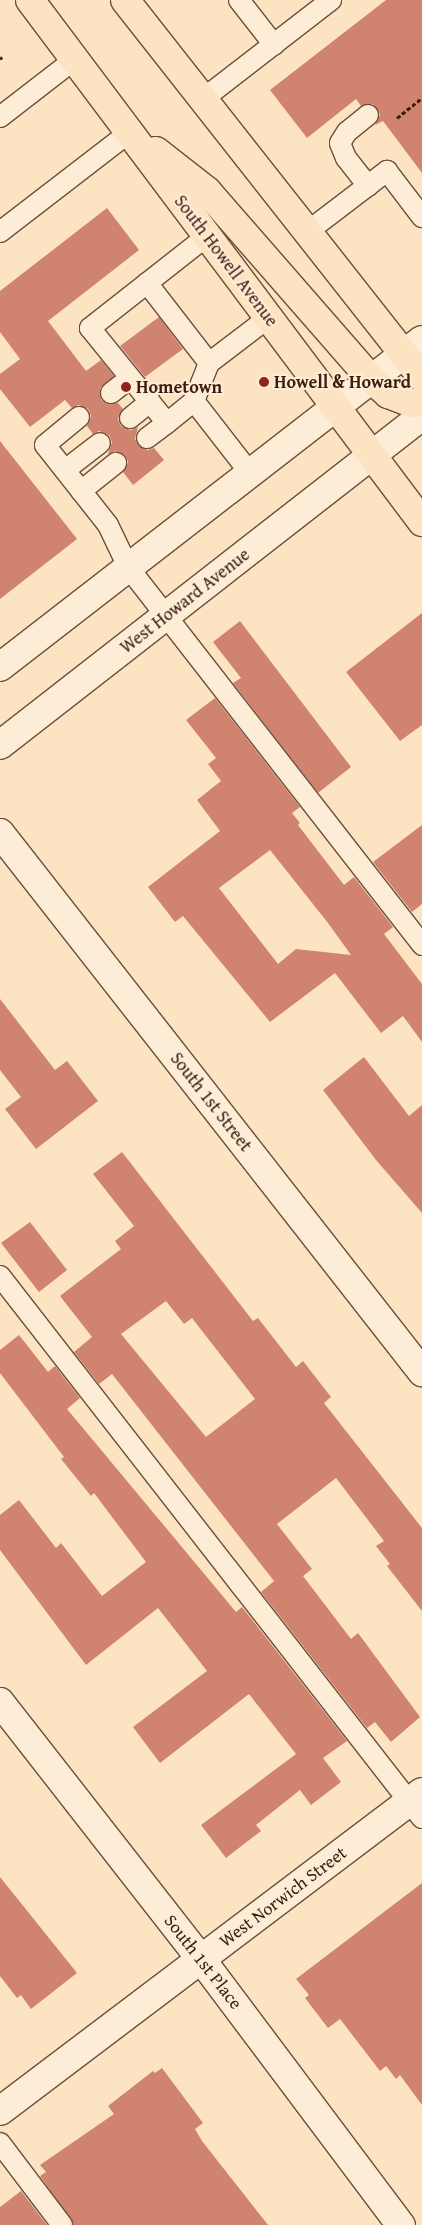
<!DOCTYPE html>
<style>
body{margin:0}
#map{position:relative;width:422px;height:2225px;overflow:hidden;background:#fce3c1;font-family:"Gentium Book Plus",serif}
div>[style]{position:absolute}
.building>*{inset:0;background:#d08470}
.path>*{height:3px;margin-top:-1.5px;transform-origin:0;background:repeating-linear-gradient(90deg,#3d1d0e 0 4px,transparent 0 6.5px)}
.roads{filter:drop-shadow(1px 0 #6d4e3b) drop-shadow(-1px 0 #6d4e3b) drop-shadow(0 1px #6d4e3b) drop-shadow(0 -1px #6d4e3b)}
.service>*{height:20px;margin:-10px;padding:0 10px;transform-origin:10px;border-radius:10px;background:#fdedd7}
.minor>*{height:28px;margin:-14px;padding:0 14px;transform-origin:14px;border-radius:14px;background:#fdedd7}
.secondary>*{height:28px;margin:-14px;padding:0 14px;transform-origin:14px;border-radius:14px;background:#fdedd7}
.primary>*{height:28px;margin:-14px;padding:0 14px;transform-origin:14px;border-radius:14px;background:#fce3c1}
.dots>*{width:14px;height:14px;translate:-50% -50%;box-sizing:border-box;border:2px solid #fdedd7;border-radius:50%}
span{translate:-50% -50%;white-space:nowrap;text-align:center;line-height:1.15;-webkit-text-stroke:4px #fdedd7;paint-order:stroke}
.street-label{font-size:18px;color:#3d1d0e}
.poi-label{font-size:18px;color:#3d1d0e;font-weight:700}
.left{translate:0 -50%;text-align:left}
</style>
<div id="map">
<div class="building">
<div style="clip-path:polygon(386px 0,422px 0,422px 173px,383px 121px,375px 125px,380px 114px,373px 104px,361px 106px,356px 99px,307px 138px,270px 90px)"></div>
<div style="clip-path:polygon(107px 208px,139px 250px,48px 321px,86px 371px,101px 360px,114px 376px,100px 388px,101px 400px,107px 404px,118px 403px,123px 409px,118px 419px,121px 426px,131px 430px,138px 427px,135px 439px,138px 445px,148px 450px,154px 448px,164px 460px,133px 485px,123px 472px,128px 462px,125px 455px,115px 451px,108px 454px,112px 442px,109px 435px,99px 431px,93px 434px,87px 426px,91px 416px,88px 409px,78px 405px,72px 408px,65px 400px,30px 427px,0 389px,0 374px,20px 359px,0 332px,0 291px)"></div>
<div style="clip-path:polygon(159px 317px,183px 349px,145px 377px,120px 346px)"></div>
<div style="clip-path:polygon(0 441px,77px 539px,0 599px)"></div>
<div style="clip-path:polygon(422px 613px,422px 725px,400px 741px,346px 672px)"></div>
<div style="clip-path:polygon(240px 621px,351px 767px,318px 793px,233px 683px,241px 678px,213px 642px)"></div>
<div style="clip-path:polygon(evenodd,215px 698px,300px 807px,292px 813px,300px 823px,298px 825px,344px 885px,354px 877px,393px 927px,384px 934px,422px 984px,422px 1042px,403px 1016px,381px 1033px,335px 973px,270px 1022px,183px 916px,175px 922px,148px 887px,220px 831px,197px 800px,221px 781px,208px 764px,216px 758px,186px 720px,215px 698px,270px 850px,328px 923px,351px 955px,296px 949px,278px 964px,219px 888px,270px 850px)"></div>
<div style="clip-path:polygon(422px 825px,422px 904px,412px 912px,373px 862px)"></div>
<div style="clip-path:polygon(0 999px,55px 1070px,67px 1061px,98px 1101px,36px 1149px,5px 1109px,21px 1097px,0 1070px)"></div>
<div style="clip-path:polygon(364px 1057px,409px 1116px,422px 1105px,422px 1213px,376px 1160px,323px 1090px)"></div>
<div style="clip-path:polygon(evenodd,122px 1152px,253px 1321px,258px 1318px,296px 1367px,303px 1361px,331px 1397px,324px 1403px,422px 1528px,422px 1611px,387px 1566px,390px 1564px,376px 1546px,384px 1541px,336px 1478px,277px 1524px,312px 1569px,303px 1576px,351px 1639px,358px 1633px,420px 1717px,391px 1742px,375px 1722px,367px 1728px,261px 1592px,274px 1581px,112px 1374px,99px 1384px,74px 1352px,92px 1337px,60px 1296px,121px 1249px,115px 1241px,134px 1226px,93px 1174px,122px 1152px,166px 1301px,184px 1324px,192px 1318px,255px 1399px,206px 1437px,121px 1334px,166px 1301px)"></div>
<div style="clip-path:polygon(30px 1222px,67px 1270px,39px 1292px,1px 1243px)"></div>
<div style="clip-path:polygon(19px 1335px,48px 1372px,55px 1366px,80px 1398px,67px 1409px,236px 1612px,242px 1607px,347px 1741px,323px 1758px,341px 1782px,311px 1805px,300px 1790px,256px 1825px,261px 1831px,226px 1858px,201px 1825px,296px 1754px,249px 1694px,160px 1763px,133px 1727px,207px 1671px,158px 1608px,86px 1665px,0 1550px,0 1515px,19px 1500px,56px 1548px,61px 1543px,102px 1596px,146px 1562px,94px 1493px,91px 1496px,61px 1459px,64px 1457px,0 1373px,0 1350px)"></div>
<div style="clip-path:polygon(0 1877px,77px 1973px,31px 2009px,21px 1995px,17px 1998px,0 1976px)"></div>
<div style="clip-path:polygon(422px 1883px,422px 2105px,400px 2075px,396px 2079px,386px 2066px,380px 2071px,340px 2019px,328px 2028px,305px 1998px,309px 1995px,296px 1979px)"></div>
<div style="clip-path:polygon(162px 2068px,203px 2123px,195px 2129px,202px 2141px,268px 2225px,74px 2225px,40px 2176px,46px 2172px,40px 2165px,114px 2114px,108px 2106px,153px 2071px,155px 2073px)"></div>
<div style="clip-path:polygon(21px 2191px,47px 2225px,0 2225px,0 2207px)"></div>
</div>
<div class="path">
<div style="left:0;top:59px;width:3px;rotate:-45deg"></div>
<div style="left:397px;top:118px;width:32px;rotate:-39deg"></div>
</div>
<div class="roads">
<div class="service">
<div style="left:239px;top:0;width:57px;rotate:52.1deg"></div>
<div style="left:203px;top:99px;width:162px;rotate:-37.7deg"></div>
<div style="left:0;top:117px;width:95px;rotate:-37.7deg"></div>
<div style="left:368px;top:186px;width:36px;rotate:-128deg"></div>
<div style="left:346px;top:158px;width:16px;rotate:-112deg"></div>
<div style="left:340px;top:143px;width:13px;rotate:-58deg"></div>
<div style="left:347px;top:132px;width:27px;rotate:-39deg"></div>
<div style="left:0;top:232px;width:164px;rotate:-37.6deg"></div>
<div style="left:307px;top:232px;width:101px;rotate:-37.3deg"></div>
<div style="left:387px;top:171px;width:58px;rotate:52.7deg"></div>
<div style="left:207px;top:236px;width:149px;rotate:141.8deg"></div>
<div style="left:90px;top:328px;width:122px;rotate:51deg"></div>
<div style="left:167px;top:423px;width:35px;rotate:-39deg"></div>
<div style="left:194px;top:401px;width:41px;rotate:-68.5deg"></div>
<div style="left:209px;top:363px;width:74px;rotate:-37.3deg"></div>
<div style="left:147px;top:283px;width:101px;rotate:52.2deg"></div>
<div style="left:111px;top:393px;width:24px;rotate:-38deg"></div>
<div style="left:194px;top:401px;width:91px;rotate:52.1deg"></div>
<div style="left:79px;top:417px;width:44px;rotate:140.5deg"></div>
<div style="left:45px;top:445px;width:102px;rotate:51.8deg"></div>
<div style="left:108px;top:525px;width:47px;rotate:64.5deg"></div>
<div style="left:128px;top:567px;width:479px;rotate:52.1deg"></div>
<div style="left:130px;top:418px;width:26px;rotate:-39deg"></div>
<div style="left:147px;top:438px;width:25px;rotate:-37deg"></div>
<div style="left:65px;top:470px;width:44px;rotate:-37.6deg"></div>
<div style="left:81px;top:491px;width:45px;rotate:-38.7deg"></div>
<div style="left:0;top:1276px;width:687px;rotate:52.1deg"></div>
<div style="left:0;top:2143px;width:103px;rotate:52.9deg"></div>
</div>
<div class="minor">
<div style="left:0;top:833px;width:685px;rotate:51.94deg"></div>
<div style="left:0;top:1702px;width:326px;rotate:52deg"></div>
<div style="left:201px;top:1959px;width:333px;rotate:53.1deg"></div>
<div style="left:0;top:2111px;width:529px;rotate:-37.09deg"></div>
</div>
<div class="secondary">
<div style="left:0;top:667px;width:534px;rotate:-37.77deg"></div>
<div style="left:0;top:745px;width:535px;rotate:-37.94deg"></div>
</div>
<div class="primary">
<div style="left:30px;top:0;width:653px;rotate:53.09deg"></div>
<div style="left:125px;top:0;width:480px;rotate:51.8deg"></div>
<div style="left:156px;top:151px;width:65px;rotate:38.1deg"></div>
<div style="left:207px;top:191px;width:249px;rotate:48.9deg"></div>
<div style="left:371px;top:379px;width:23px;rotate:41deg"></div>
<div style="left:388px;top:394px;width:25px;rotate:21deg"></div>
<div style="left:411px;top:403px;width:11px;rotate:-5deg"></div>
</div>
</div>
<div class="dots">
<div style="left:264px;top:382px;background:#8f2418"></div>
<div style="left:126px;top:387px;background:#8f2418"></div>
</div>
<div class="street-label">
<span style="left:226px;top:261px;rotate:53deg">South Howell Avenue</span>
<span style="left:185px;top:601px;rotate:-38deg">West Howard Avenue</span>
<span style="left:211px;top:1102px;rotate:52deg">South 1st Street</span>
<span style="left:283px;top:1897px;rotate:-37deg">West Norwich Street</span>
<span style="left:203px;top:1962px;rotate:52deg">South 1st Place</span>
</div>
<div class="poi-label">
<span class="left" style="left:274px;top:382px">Howell &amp; Howard</span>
<span class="left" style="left:136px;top:387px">Hometown</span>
</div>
</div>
